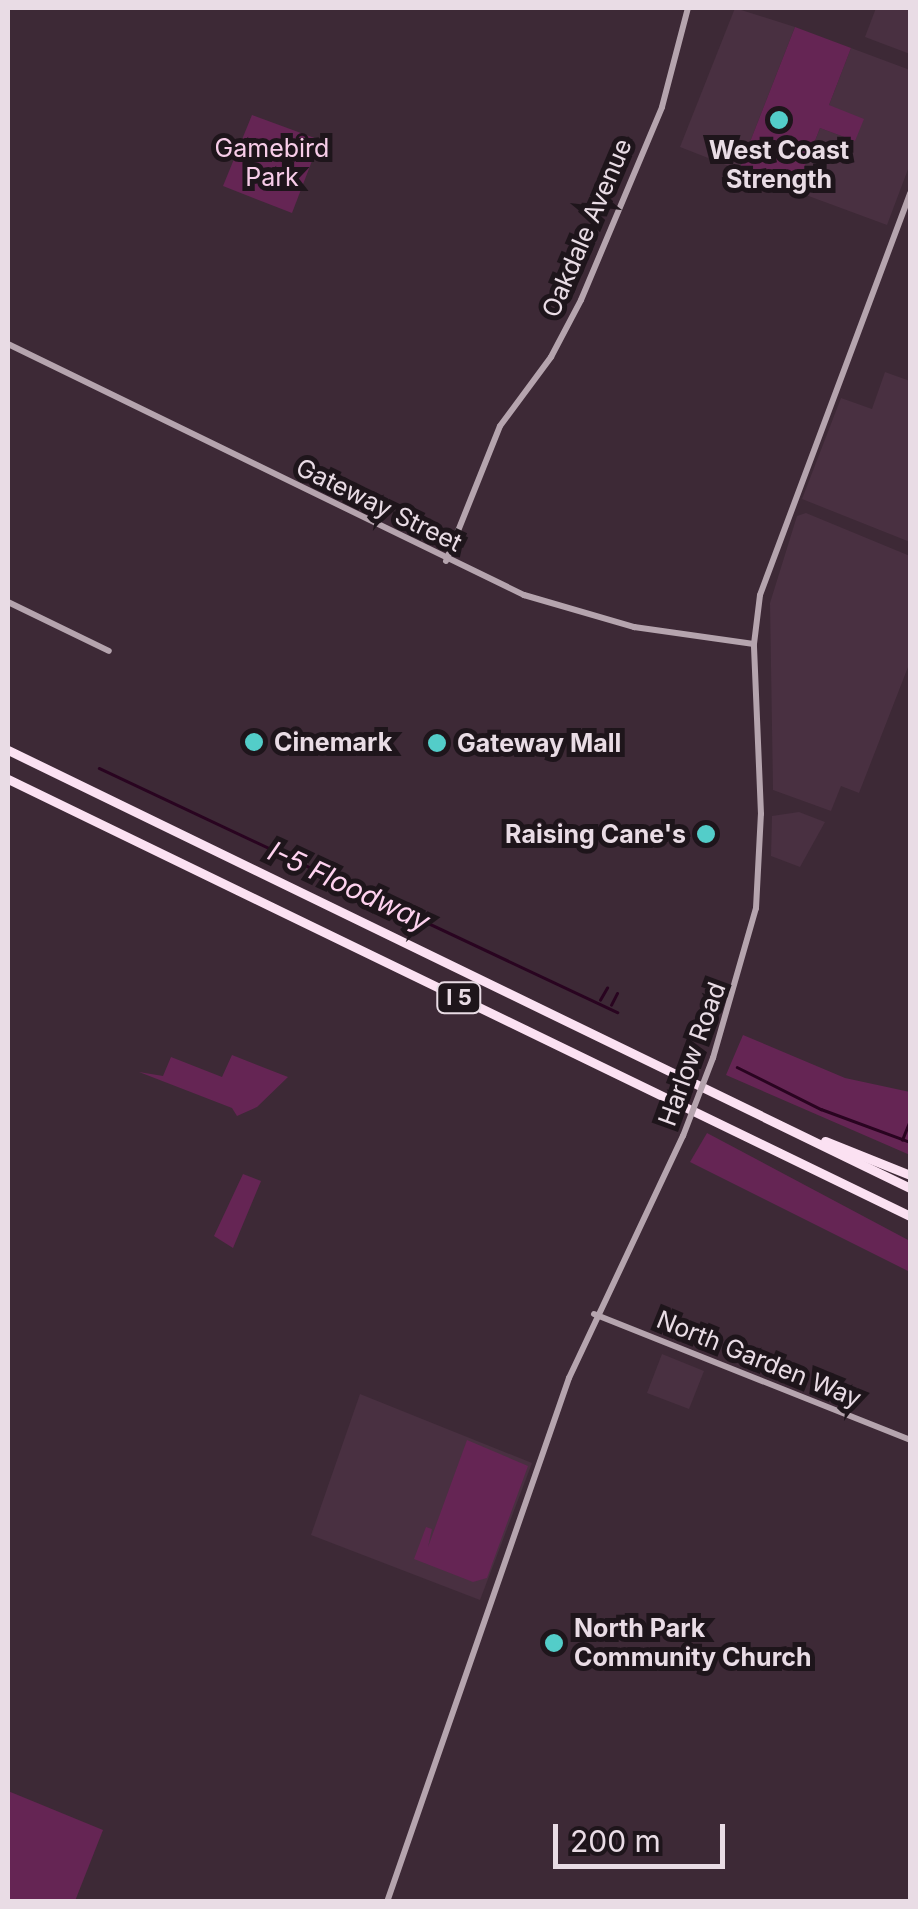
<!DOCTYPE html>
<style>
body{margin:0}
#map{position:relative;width:918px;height:1909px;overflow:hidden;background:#3d2936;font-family:Inter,sans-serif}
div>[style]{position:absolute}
.built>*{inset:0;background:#493041}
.green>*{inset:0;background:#652554}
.stream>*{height:2.5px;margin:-1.25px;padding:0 1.25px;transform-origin:1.25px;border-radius:1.25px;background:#290420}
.secondary>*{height:6px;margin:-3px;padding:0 3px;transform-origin:3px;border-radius:3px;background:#b5a4ae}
.highway>*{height:9px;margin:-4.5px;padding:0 4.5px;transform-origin:4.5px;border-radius:4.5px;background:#fbe1f2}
.secondary-bridge>*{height:6px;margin:-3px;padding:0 3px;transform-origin:3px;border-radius:3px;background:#b5a4ae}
.dots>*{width:28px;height:28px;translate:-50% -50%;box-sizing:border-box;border:5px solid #1e151b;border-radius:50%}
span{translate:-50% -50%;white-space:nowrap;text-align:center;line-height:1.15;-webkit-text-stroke:10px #1e151b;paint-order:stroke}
.shield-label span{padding:2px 8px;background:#1e151b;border:2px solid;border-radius:8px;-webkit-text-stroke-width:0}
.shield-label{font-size:22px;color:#e9dce5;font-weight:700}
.park-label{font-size:25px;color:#f7cce8}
.poi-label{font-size:25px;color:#e9dce5;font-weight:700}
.left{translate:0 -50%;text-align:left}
.right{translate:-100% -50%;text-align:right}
.street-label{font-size:25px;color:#e9dce5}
.water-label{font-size:28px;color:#fed2ef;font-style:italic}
.frame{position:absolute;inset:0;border:10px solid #e9dce5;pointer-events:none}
.scale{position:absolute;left:553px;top:1824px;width:172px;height:45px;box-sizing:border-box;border:5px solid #e9dce5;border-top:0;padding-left:12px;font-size:30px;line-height:35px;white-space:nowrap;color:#e9dce5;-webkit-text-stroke:8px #1e151b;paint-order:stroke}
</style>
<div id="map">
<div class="built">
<div style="clip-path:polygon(735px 8px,795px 27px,739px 170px,680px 147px)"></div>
<div style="clip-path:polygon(876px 8px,910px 8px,910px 54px,865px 37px)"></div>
<div style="clip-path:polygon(851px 48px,910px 70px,910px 164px,887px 225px,795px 191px,820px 128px,855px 141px,829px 105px)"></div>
<div style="clip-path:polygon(885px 372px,910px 381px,910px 542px,802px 499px,841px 398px,872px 409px)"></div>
<div style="clip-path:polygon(806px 513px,910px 556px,910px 662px,859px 793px,841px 786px,831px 811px,773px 790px,770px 603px,797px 516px)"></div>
<div style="clip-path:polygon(799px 812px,825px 822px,800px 867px,771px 856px,772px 816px)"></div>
<div style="clip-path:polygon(662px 1354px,704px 1371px,689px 1409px,647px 1393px)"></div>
<div style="clip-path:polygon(360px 1394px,532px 1463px,480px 1600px,311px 1535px)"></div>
</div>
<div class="green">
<div style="clip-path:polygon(795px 27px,851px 48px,829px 105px,864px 119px,855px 141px,820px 128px,795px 191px,739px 170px)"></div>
<div style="clip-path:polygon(252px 115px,320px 140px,292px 213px,223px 186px)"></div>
<div style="clip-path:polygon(743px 1035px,845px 1078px,910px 1092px,910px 1155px,726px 1075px)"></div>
<div style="clip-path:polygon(232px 1055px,288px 1077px,257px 1107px,237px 1116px,232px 1108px,139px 1072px,163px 1076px,171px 1057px,222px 1077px)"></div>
<div style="clip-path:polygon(707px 1133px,910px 1241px,910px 1272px,690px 1162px)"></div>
<div style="clip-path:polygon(243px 1174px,261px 1181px,233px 1248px,214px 1236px)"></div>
<div style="clip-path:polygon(467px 1440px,528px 1466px,487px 1578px,473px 1582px,414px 1559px,426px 1527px,432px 1529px,428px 1547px)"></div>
<div style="clip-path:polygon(8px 1791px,103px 1830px,75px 1901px,8px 1901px)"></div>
</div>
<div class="stream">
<div style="left:99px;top:768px;width:573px;rotate:25.22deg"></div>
<div style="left:600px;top:1000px;width:14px;rotate:-60deg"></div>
<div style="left:611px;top:1005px;width:13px;rotate:-63deg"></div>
<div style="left:737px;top:1067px;width:94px;rotate:26.6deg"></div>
<div style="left:821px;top:1109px;width:95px;rotate:20.3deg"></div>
<div style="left:902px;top:1140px;width:22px;rotate:-68deg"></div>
</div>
<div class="secondary">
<div style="left:8px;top:344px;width:574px;rotate:25.94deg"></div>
<div style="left:524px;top:595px;width:115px;rotate:16.2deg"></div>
<div style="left:634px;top:627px;width:121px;rotate:8.1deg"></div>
<div style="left:446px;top:561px;width:145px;rotate:-68.2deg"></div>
<div style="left:500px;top:426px;width:86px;rotate:-53.5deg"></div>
<div style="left:551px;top:357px;width:64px;rotate:-62.2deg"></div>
<div style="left:581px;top:300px;width:209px;rotate:-67.2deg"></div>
<div style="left:662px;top:107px;width:102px;rotate:-75.3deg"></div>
<div style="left:8px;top:602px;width:112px;rotate:25.9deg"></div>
<div style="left:713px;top:1058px;width:156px;rotate:-74deg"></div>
<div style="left:756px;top:908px;width:94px;rotate:-87deg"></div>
<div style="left:761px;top:814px;width:170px;rotate:-92.4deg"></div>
<div style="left:754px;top:644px;width:49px;rotate:-83deg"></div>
<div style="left:760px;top:595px;width:429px;rotate:-69.5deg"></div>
<div style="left:594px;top:1314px;width:340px;rotate:21.7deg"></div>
<div style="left:387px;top:1902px;width:555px;rotate:-70.85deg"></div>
<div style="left:569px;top:1378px;width:268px;rotate:-64.8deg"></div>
</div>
<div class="highway">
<div style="left:8px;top:750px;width:1003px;rotate:25.9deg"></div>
<div style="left:8px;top:779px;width:1002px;rotate:25.85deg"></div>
<div style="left:825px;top:1141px;width:92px;rotate:21.8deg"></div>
</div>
<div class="secondary-bridge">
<div style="left:683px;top:1136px;width:84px;rotate:-69deg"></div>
</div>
<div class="dots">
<div style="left:779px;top:120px;background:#53cdc9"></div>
<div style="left:254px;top:742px;background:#53cdc9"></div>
<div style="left:437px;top:743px;background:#53cdc9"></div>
<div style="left:706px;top:834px;background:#53cdc9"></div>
<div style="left:554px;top:1643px;background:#53cdc9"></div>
</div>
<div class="shield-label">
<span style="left:459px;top:998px">I 5</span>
</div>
<div class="park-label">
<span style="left:272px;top:163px">Gamebird<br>Park</span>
</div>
<div class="poi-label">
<span style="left:779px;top:165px">West Coast<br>Strength</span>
<span class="left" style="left:274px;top:742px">Cinemark</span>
<span class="left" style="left:457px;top:743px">Gateway Mall</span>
<span class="right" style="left:686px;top:834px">Raising Cane's</span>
<span class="left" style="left:574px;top:1643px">North Park<br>Community Church</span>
</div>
<div class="street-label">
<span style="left:587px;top:228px;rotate:-67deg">Oakdale Avenue</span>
<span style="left:379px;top:505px;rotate:26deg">Gateway Street</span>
<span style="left:692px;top:1054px;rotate:-70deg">Harlow Road</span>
<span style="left:759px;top:1359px;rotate:22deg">North Garden Way</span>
</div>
<div class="water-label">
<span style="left:349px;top:886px;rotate:25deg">I-5 Floodway</span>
</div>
<div class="frame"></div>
<div class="scale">200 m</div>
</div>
